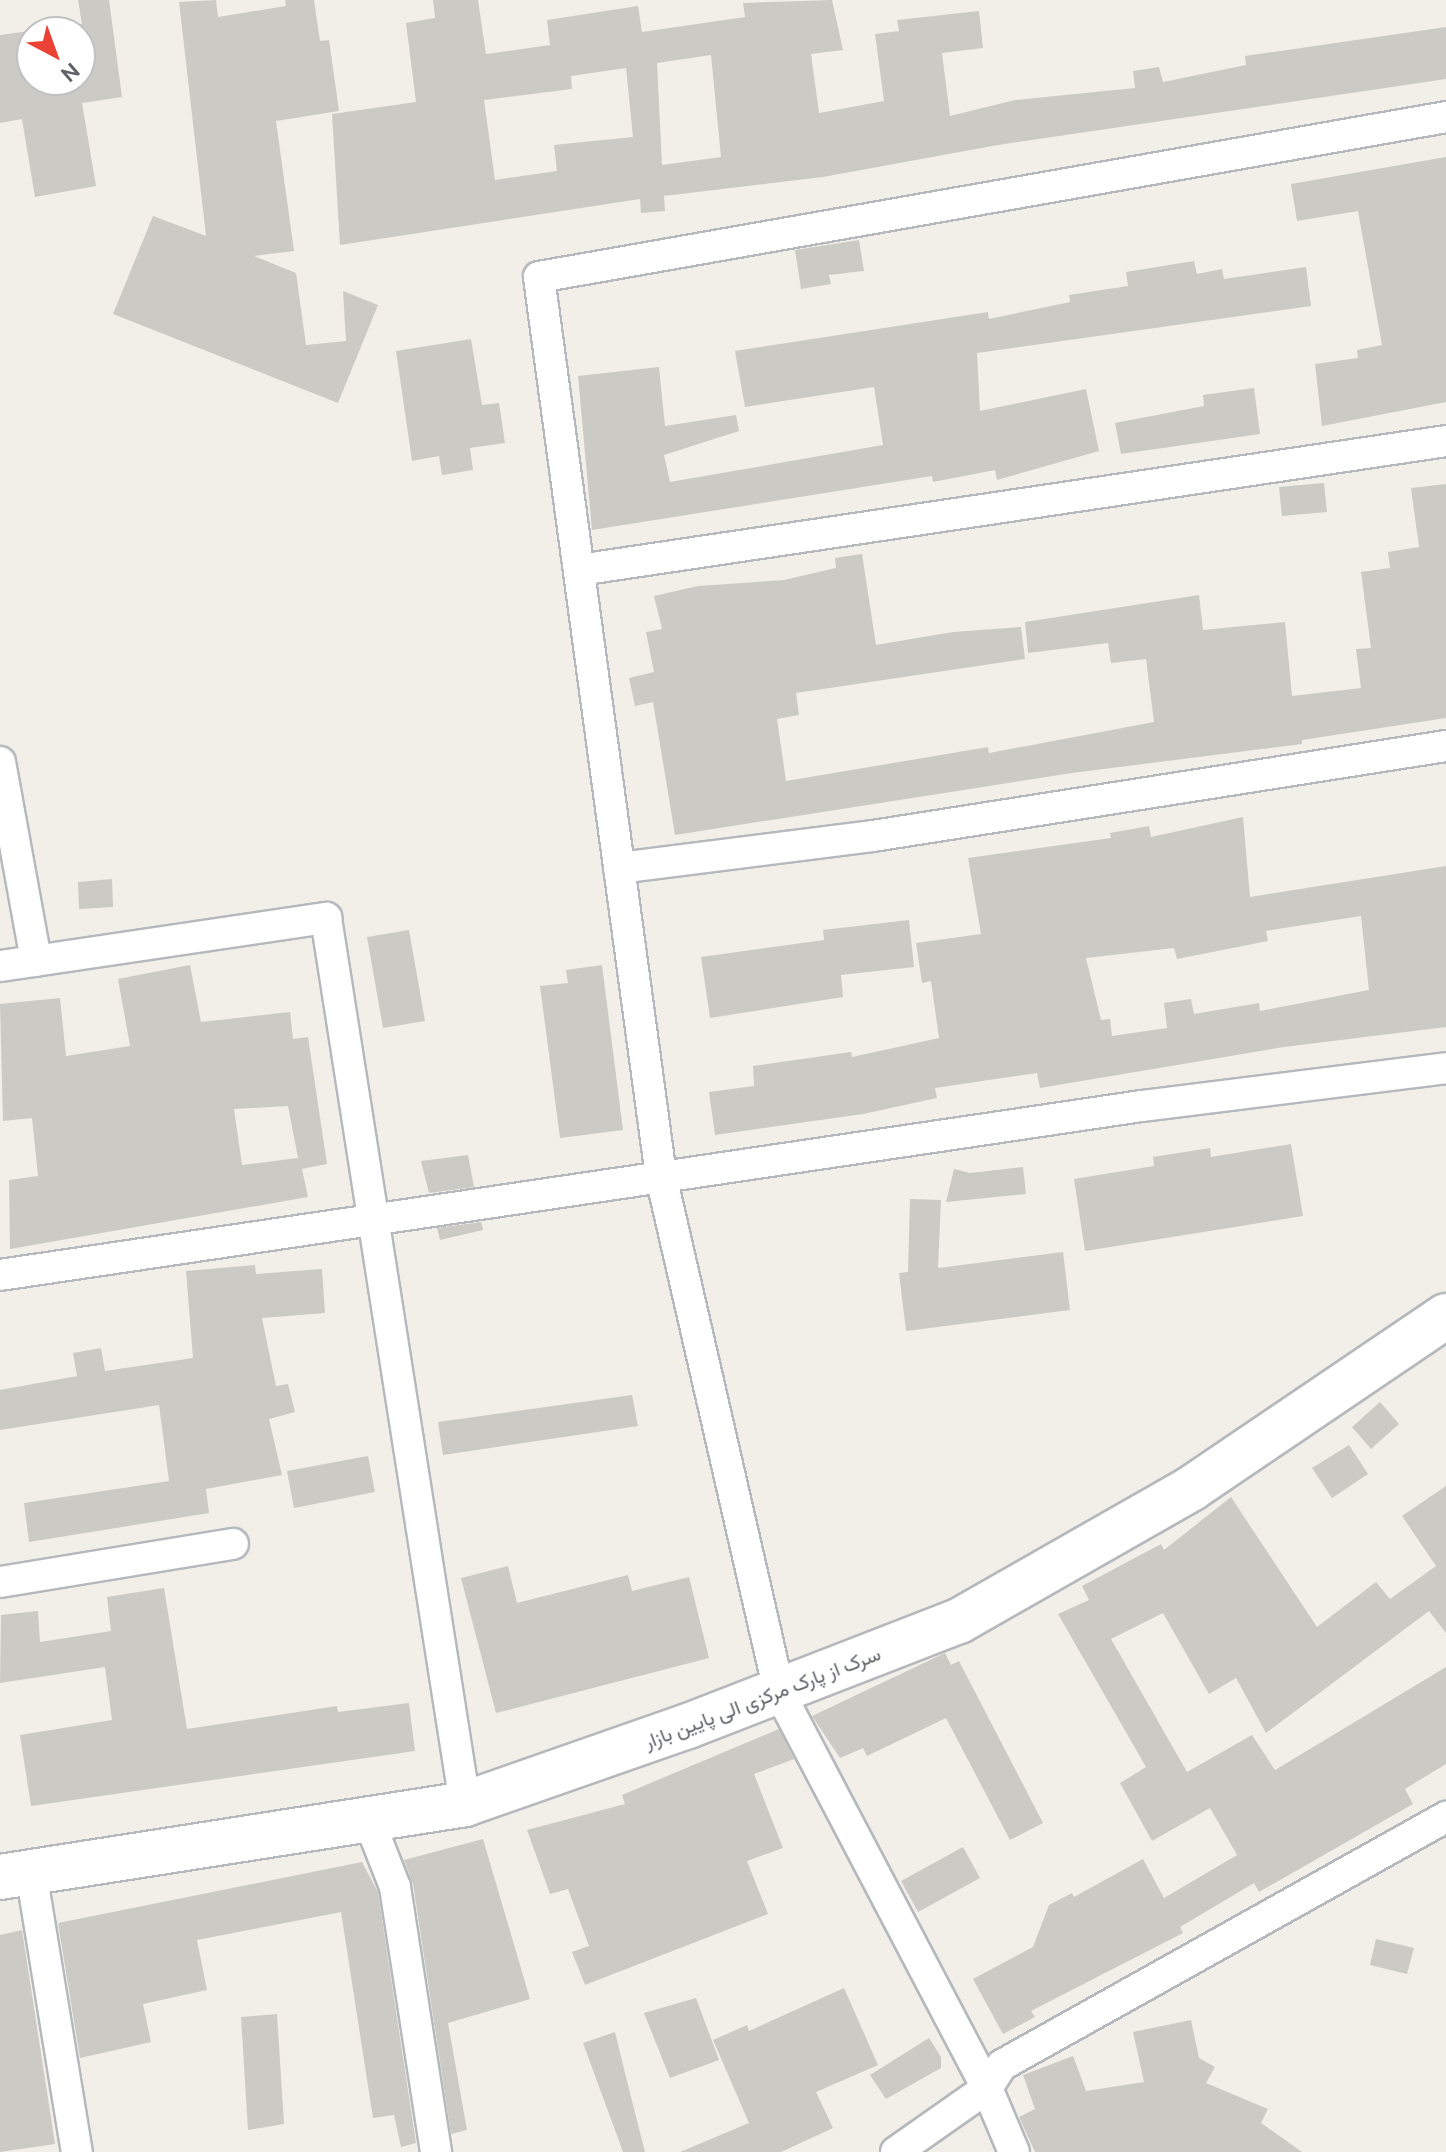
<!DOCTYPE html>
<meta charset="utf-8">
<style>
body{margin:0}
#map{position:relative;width:1446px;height:2152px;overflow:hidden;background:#f1efe8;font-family:Ubuntu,Vazirmatn,sans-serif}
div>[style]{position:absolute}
.building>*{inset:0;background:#cccac5}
.roads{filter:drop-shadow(2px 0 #b5b8bc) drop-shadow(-2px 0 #b5b8bc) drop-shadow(0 2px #b5b8bc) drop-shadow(0 -2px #b5b8bc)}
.street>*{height:30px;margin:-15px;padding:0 15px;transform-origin:15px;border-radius:15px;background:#fff}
.secondary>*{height:44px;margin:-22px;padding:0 22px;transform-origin:22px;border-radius:22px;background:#fff}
span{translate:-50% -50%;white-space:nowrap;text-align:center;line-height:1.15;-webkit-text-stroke:7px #fff;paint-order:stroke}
.street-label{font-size:20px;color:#5f6368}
.north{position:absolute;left:16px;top:16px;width:80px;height:80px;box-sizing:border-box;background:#fff;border:2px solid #bfc1c3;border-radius:50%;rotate:139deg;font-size:22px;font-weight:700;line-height:32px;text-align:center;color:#5f6368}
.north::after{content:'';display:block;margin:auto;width:28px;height:36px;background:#ea4335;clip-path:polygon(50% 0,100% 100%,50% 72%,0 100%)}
</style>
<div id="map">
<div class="building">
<div style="clip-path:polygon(evenodd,78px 0,109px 0,122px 97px,82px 103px,96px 186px,35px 197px,22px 119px,0 123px,0 35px,82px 24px,78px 0,32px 32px,80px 32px,80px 80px,32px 80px,32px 32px)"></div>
<div style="clip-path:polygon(216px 0,218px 17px,286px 6px,285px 0,314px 0,320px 41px,329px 40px,339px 111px,276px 121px,294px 251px,254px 256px,296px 273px,306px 345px,346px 341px,343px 291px,378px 305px,338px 403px,113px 314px,153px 216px,206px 236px,179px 2px)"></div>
<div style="clip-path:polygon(evenodd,433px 0,478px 0,486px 54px,550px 45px,547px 20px,638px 6px,642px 32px,745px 17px,743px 3px,832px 0,843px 50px,811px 54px,819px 113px,884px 101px,875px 34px,899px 31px,897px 20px,979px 11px,983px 48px,942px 53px,950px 116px,1015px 100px,1135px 88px,1133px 71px,1159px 67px,1163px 82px,1246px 65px,1245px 56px,1446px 27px,1446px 79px,998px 145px,823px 177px,664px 196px,665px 211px,641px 213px,640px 199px,340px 245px,332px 114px,416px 102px,406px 23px,435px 18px,433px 0,711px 55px,721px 157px,662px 165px,657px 63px,711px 55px,433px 0,626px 68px,633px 137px,554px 145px,557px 171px,495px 180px,484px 100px,572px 89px,571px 76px,626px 68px)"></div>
<div style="clip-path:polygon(1446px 157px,1446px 402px,1322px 426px,1315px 364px,1358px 358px,1357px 350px,1382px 345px,1358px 211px,1297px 221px,1291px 184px)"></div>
<div style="clip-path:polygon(859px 240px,864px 271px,829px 275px,831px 284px,801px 289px,795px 250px)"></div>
<div style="clip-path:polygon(1194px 261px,1197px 274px,1222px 269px,1224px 279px,1306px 267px,1311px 306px,977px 353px,980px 411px,1086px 389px,1099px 451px,997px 480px,995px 470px,933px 482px,932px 476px,592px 530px,578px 376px,659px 367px,665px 426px,736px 415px,739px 431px,664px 455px,670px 482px,883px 445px,874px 387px,745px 407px,735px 351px,988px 312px,989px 319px,1070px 302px,1069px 295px,1128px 286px,1126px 272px)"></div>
<div style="clip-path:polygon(471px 339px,482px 405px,499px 403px,505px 443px,470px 448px,473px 470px,442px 475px,439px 456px,412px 461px,396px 351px)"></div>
<div style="clip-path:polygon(1254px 388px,1260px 434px,1121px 454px,1115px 423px,1204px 406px,1203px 395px)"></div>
<div style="clip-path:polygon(1324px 483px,1327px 512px,1282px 516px,1279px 487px)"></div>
<div style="clip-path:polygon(1446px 484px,1446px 718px,1302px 740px,1302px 744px,1072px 773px,675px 835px,653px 702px,635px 706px,629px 678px,654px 672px,646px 632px,662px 629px,654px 596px,698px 586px,784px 580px,836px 568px,835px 558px,862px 554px,876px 645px,953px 632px,1021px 627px,1025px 659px,796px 693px,799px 715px,777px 719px,786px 781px,988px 747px,989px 753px,1154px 722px,1146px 659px,1111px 663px,1108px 643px,1028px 653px,1025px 622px,1199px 595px,1203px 630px,1285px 622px,1292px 696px,1361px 688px,1356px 649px,1371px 648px,1361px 572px,1390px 568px,1388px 552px,1419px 547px,1411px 488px)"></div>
<div style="clip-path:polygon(evenodd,1243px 817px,1250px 897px,1446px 866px,1446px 1027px,1284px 1047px,1040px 1088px,1037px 1073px,935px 1088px,937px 1098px,863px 1114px,715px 1135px,709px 1092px,754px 1086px,753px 1066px,851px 1052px,852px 1057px,939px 1038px,931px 981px,922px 983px,916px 943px,981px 934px,968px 858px,1111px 838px,1110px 833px,1149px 826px,1151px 837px,1243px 817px,1361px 916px,1369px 990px,1260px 1011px,1259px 1003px,1194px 1014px,1191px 999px,1164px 1003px,1167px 1028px,1112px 1036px,1110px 1019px,1101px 1020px,1086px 958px,1174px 948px,1177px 959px,1268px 941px,1266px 931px,1361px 916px)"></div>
<div style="clip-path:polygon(112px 879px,113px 907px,79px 909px,78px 882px)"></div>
<div style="clip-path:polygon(909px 920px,914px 967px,841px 975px,843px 997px,710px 1018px,701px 957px,824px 940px,823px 930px)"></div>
<div style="clip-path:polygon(409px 930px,425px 1021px,383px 1028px,367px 937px)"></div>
<div style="clip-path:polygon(evenodd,190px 965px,201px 1022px,290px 1012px,293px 1039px,308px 1037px,327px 1164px,302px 1169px,308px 1197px,10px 1249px,9px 1180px,38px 1176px,32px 1118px,3px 1121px,0 1004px,60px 998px,66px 1056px,130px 1046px,118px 979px,190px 965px,288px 1106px,298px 1158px,242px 1165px,234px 1109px,288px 1106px)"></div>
<div style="clip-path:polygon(602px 965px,623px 1130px,560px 1138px,540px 986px,568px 983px,566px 970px)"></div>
<div style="clip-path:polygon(1291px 1144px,1303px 1216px,1085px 1251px,1074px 1179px,1154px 1166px,1153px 1157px,1210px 1148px,1211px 1157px)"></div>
<div style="clip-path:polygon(468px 1155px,474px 1187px,429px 1193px,421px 1161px)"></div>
<div style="clip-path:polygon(1023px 1167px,1026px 1194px,946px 1202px,954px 1169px,970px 1173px)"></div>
<div style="clip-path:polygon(910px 1199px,941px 1200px,938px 1268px,1063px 1252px,1070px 1310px,906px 1331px,899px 1273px,908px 1272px)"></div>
<div style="clip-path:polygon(481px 1222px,483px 1230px,440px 1240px,437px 1228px)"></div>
<div style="clip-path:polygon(255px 1265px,256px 1274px,322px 1269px,325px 1313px,262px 1318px,276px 1386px,288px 1384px,295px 1412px,269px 1419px,282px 1475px,206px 1489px,209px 1513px,29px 1542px,24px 1503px,169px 1481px,159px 1405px,0 1430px,0 1390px,77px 1376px,73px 1353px,101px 1348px,105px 1371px,193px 1358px,186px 1271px)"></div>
<div style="clip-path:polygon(632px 1395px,638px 1426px,443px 1455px,438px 1422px)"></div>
<div style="clip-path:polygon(1380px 1402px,1399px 1424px,1371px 1449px,1352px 1427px)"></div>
<div style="clip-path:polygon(1349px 1445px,1368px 1474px,1332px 1498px,1312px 1468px)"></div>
<div style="clip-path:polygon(368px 1456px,375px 1492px,294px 1508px,287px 1471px)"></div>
<div style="clip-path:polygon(1446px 1486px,1446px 1633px,1429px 1611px,1266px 1733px,1236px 1678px,1209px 1694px,1163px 1613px,1111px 1639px,1187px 1772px,1252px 1735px,1275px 1770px,1446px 1667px,1446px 1764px,1405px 1789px,1413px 1804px,1259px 1892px,1254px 1883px,1180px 1927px,1183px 1933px,1031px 2011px,1035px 2017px,1003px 2034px,973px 1979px,1033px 1947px,1049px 1905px,1072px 1893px,1074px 1897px,1143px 1859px,1164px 1898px,1237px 1855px,1210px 1808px,1152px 1841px,1120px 1783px,1146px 1767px,1058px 1614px,1089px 1600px,1082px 1586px,1161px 1544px,1164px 1550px,1231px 1497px,1317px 1627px,1376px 1582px,1390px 1599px,1436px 1566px,1402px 1516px)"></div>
<div style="clip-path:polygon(508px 1566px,517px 1603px,628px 1575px,632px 1591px,689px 1577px,709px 1658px,496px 1713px,461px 1578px)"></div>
<div style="clip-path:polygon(164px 1588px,187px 1729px,337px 1706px,338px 1712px,409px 1703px,415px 1751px,31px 1806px,20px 1735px,112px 1720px,105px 1667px,0 1683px,1px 1615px,38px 1611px,40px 1642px,111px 1631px,107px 1597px)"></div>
<div style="clip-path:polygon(945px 1653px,951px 1665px,959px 1661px,1043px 1823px,1010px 1840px,946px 1718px,867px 1756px,863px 1748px,840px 1758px,812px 1716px)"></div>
<div style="clip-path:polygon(779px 1729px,794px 1759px,754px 1774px,783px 1848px,747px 1861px,768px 1914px,585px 1985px,572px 1952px,589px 1946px,568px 1889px,550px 1894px,527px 1830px,625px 1804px,622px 1795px)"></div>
<div style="clip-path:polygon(483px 1839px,530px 1999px,448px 2023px,467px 2130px,451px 2134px,413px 1884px,404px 1860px)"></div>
<div style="clip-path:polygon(963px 1847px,980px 1878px,918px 1912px,901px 1881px)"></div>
<div style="clip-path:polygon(362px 1862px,378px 1892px,416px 2143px,401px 2147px,394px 2115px,373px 2118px,341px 1912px,197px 1940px,207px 1990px,143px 2004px,151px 2042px,80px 2058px,58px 1923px)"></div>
<div style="clip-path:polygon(22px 1930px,55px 2144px,0 2152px,0 1935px)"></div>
<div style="clip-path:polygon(1376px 1939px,1414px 1948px,1407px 1974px,1370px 1965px)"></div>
<div style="clip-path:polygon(844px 1988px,878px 2065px,816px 2092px,833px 2128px,781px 2152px,680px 2152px,749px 2123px,713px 2040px,747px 2025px,749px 2031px)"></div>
<div style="clip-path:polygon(696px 1998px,719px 2060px,670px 2078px,644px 2013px)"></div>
<div style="clip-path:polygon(277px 2014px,284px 2124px,248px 2130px,241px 2017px)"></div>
<div style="clip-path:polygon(1191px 2020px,1199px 2058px,1215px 2067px,1206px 2083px,1268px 2109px,1261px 2123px,1302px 2152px,1035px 2152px,1019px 2117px,1035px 2109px,1023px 2075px,1073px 2056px,1086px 2091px,1144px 2082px,1133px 2032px)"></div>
<div style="clip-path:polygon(615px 2032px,627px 2081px,645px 2152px,623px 2152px,583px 2043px)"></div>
<div style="clip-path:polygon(929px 2038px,941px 2057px,941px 2068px,886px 2099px,870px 2075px)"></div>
</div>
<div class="roads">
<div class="street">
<div style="left:579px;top:570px;width:877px;rotate:-8.46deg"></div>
<div style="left:0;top:762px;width:202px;rotate:79.7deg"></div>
<div style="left:619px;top:868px;width:256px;rotate:-7.2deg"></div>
<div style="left:873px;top:836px;width:580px;rotate:-8.93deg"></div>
<div style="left:0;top:966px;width:330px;rotate:-8.4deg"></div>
<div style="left:326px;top:918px;width:897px;rotate:81.08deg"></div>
<div style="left:0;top:1275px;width:1154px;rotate:-8.42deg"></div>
<div style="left:1142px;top:1106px;width:306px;rotate:-7.1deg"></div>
<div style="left:0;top:1582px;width:236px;rotate:-9.3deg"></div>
<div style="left:368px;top:1818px;width:74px;rotate:68.6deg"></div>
<div style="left:395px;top:1887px;width:268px;rotate:81.2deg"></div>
<div style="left:31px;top:1872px;width:284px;rotate:80.7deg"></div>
<div style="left:896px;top:2152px;width:111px;rotate:-35.1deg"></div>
<div style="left:987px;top:2088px;width:27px;rotate:-57deg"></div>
<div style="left:1002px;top:2065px;width:509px;rotate:-29.19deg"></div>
<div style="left:1014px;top:2152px;width:69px;rotate:-112.9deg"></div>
<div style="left:987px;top:2088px;width:448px;rotate:-117.7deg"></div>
<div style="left:779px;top:1691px;width:528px;rotate:-102.91deg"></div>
<div style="left:661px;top:1176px;width:907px;rotate:-97.73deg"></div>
<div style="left:539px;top:277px;width:921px;rotate:-10deg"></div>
</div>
<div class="secondary">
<div style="left:0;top:1877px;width:471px;rotate:-8.9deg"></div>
<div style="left:465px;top:1804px;width:236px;rotate:-19.3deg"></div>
<div style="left:688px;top:1726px;width:291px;rotate:-21.2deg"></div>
<div style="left:959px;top:1621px;width:268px;rotate:-29.7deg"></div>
<div style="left:1192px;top:1488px;width:307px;rotate:-34.1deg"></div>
</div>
</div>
<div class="street-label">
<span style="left:762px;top:1697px;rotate:-21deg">سرک از پارک مرکزی الی پایین بازار</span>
</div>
<div class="north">N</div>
</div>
